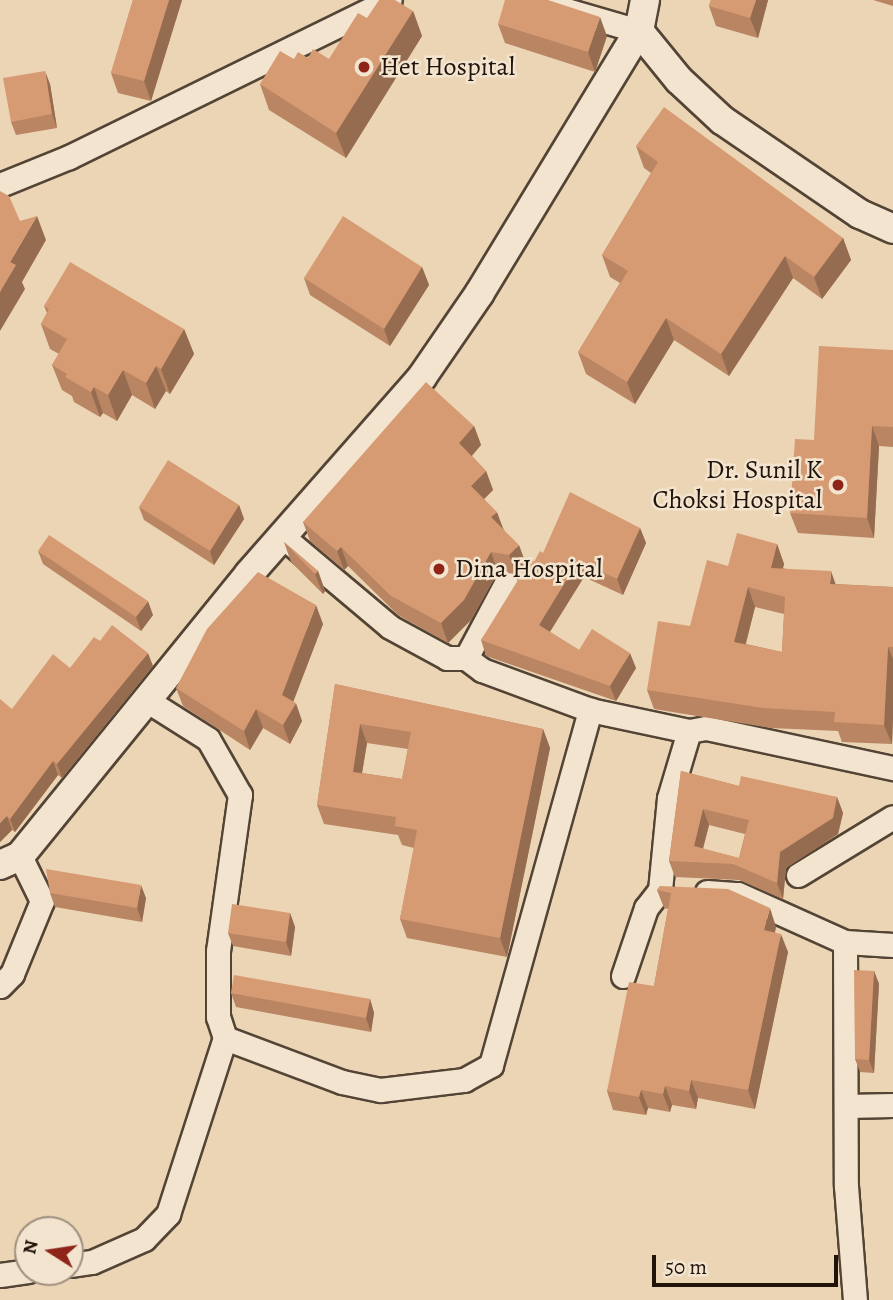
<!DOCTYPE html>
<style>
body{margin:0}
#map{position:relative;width:893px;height:1300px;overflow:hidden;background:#ebd5b5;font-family:Alegreya,serif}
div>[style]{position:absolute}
.roads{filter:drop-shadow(2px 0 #534435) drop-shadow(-2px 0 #534435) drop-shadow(0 2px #534435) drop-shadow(0 -2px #534435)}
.minor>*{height:23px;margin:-11.5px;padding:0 11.5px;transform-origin:11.5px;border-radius:11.5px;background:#f2e4cf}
.tertiary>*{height:28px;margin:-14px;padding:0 14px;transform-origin:14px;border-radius:14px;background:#f2e4cf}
.wall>*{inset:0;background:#b98563}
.shaded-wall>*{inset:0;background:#966c50}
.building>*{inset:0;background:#d79b73}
.dots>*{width:19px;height:19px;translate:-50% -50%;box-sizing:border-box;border:4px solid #f2e4cf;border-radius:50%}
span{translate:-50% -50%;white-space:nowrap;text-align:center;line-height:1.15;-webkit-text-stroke:5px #f2e4cf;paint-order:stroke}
.poi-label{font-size:26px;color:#20130a}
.left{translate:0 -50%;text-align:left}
.right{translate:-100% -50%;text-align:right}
.north{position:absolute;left:14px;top:1216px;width:70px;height:70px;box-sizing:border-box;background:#f2e4cf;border:2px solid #9e9080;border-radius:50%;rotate:282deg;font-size:19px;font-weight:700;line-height:28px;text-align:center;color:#20130a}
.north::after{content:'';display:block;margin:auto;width:24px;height:32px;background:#8f2418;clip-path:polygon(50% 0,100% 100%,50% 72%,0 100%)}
.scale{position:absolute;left:652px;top:1255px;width:186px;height:32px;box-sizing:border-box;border:4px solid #20130a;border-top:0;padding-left:9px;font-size:21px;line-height:24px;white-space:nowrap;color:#20130a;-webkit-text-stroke:5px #f2e4cf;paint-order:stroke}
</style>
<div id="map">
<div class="roads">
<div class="minor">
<div style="left:532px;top:0;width:111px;rotate:16.2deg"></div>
<div style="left:0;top:185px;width:74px;rotate:-22.1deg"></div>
<div style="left:69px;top:157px;width:357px;rotate:-26.1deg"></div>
<div style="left:282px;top:536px;width:141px;rotate:40.1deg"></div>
<div style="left:390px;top:627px;width:65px;rotate:28.5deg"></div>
<div style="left:447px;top:658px;width:19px"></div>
<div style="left:466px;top:658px;width:20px;rotate:37deg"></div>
<div style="left:482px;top:670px;width:115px;rotate:20.3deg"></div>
<div style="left:590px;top:710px;width:101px;rotate:12deg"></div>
<div style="left:689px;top:731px;width:17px;rotate:-10deg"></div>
<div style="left:706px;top:728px;width:191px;rotate:12.1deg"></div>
<div style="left:466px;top:658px;width:85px;rotate:-61.9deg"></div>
<div style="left:798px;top:875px;width:111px;rotate:-31.4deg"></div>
<div style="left:707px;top:892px;width:31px;rotate:4deg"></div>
<div style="left:738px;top:894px;width:117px;rotate:24.2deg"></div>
<div style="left:845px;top:942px;width:48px;rotate:3.6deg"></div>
<div style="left:845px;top:942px;width:244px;rotate:89.8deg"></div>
<div style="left:846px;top:1186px;width:114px;rotate:85.5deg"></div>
<div style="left:623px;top:976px;width:72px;rotate:-71.3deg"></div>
<div style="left:646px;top:908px;width:23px;rotate:-52deg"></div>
<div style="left:660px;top:890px;width:92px;rotate:-84.4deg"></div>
<div style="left:669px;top:798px;width:70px;rotate:-73.4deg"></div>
<div style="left:0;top:986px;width:17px;rotate:-45deg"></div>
<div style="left:12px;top:974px;width:79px;rotate:-67.7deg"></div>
<div style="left:42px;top:901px;width:50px;rotate:-116.1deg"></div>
<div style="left:225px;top:1038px;width:125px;rotate:20.6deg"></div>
<div style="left:342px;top:1082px;width:39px;rotate:12deg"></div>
<div style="left:380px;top:1090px;width:85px;rotate:-6.8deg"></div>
<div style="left:464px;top:1080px;width:31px;rotate:-29deg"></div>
<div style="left:491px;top:1065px;width:369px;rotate:-74.4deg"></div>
<div style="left:846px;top:1106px;width:47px;rotate:-1.2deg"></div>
<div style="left:70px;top:1265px;width:22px;rotate:-8deg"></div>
<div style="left:92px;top:1262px;width:57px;rotate:-23.9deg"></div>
<div style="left:144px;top:1239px;width:35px;rotate:-46deg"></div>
<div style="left:168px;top:1214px;width:185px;rotate:-72.1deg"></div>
<div style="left:225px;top:1038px;width:22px;rotate:-108deg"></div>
<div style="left:218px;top:1017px;width:66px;rotate:-90deg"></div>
<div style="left:218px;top:951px;width:158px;rotate:-82deg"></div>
<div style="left:240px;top:795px;width:64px;rotate:-119.7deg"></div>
<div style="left:208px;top:739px;width:73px;rotate:-147.8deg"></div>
<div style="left:0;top:1275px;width:28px;rotate:-8deg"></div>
</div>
<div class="tertiary">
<div style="left:639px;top:31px;width:63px;rotate:50.8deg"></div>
<div style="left:679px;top:80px;width:59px;rotate:42.9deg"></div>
<div style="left:722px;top:120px;width:167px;rotate:34.3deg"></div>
<div style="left:860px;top:214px;width:36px;rotate:24deg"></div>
<div style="left:0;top:865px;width:22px;rotate:-24deg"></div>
<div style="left:20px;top:856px;width:363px;rotate:-50.9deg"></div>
<div style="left:249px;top:574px;width:262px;rotate:-48.7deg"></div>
<div style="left:422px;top:377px;width:101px;rotate:-55.5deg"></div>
<div style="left:479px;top:294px;width:308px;rotate:-58.7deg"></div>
<div style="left:639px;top:31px;width:32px;rotate:-79deg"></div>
</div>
</div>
<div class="wall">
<div style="clip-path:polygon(133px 0,182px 0,151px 101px,118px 93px,111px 73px)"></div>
<div style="clip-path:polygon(711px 0,768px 0,758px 38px,716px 26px,709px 6px)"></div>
<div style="clip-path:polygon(873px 0,893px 0,893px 6px)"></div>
<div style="clip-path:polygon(413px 11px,422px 36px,346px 158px,269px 110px,260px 84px,294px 59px,329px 59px,367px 18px)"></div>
<div style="clip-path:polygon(498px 24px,607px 36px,595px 72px,505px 43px)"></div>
<div style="clip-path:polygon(50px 84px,57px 128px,16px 135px,11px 122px)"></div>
<div style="clip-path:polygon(636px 146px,843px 238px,851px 260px,822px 299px,793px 278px,729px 376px,674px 340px,635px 404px,586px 374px,578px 352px,620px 283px,610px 277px,602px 255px,651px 173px,644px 168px)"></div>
<div style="clip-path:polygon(422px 267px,429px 285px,390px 346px,310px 295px,304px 278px)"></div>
<div style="clip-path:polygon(44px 306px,184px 329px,194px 354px,170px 394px,166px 391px,155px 409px,132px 395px,117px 421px,103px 413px,100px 417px,74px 402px,72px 396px,62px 390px,52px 365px,59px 354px,50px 349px,41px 324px,47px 313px)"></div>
<div style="clip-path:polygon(893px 350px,893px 447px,879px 446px,874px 538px,798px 533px,790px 513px,814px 440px)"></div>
<div style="clip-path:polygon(474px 426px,481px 445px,472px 456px,486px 471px,493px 490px,484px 499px,526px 564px,516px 574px,498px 572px,471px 620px,448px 643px,398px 615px,348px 566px,344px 570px,310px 541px,303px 522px)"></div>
<div style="clip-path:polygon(239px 505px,244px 519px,214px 565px,144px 520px,139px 507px)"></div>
<div style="clip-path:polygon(640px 528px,646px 543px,623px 595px,584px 577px,550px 632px,579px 650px,636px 668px,616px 701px,486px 656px,481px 640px,534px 562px,543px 553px)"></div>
<div style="clip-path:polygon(284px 542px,318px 571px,325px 591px,323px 594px,291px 562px)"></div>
<div style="clip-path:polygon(evenodd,777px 544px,784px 564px,783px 568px,836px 584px,893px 587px,893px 717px,892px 744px,842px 742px,838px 731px,771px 728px,654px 709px,647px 690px,690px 626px,728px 566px,777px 544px,755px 607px,784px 614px,782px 652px,746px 644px,755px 607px)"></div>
<div style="clip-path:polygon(38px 551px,153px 615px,141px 631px,43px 564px)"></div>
<div style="clip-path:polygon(323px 624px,293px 701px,302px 721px,290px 744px,263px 728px,250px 750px,183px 706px,176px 688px)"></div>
<div style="clip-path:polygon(100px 641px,153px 666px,62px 778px,58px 775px,15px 832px,12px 830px,0 842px,12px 709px,70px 668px)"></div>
<div style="clip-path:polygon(evenodd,335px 684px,543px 729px,550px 748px,507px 957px,407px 938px,400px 919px,414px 848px,402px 845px,398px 835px,324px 824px,317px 805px,335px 684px,367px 743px,408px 749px,402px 779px,362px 773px,367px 743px)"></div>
<div style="clip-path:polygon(evenodd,681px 771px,739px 786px,837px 797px,843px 813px,838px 834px,786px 868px,783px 899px,739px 880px,675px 877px,669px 861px,681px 771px,709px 825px,745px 834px,739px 858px,703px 849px,709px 825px)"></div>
<div style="clip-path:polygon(660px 886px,776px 927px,775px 932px,788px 952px,755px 1109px,698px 1098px,696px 1109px,672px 1105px,670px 1112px,648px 1108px,646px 1115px,613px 1110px,607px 1091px,654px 986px,668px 909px,664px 908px,657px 890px)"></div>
<div style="clip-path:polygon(50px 893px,146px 898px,142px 922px,55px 907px)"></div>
<div style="clip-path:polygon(290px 913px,295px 927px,291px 956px,233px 946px,228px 933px)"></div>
<div style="clip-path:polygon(874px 971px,879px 984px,874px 1073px,860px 1072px,855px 1059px)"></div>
<div style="clip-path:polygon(231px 993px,370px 999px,374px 1013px,371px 1032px,236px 1007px)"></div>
</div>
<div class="shaded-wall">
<div style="clip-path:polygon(169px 0,182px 0,151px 101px,144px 81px)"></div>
<div style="clip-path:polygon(756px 0,768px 0,758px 38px,750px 18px)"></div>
<div style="clip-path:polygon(413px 11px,422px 36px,346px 158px,336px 133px)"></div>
<div style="clip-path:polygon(600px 17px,607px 36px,595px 72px,588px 52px)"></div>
<div style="clip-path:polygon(45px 71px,50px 84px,57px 128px,52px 114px)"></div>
<div style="clip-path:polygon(37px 216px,46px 240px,22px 282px,25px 289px,0 331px,0 292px,10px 262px)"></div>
<div style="clip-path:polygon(843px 238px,851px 260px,822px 299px,814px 277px)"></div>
<div style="clip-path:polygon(785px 256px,793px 278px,729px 376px,721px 354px)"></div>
<div style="clip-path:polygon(422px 267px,429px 285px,390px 346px,384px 329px)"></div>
<div style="clip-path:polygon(666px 318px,674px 340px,635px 404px,627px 382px)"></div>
<div style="clip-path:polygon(184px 329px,194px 354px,170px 394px,161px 369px)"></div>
<div style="clip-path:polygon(156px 366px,166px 391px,155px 409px,146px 383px)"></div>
<div style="clip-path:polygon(123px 370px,132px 395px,117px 421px,108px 395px)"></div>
<div style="clip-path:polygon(94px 387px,103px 413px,100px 417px,91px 392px)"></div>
<div style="clip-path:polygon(474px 426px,481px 445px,466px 462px,459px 443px)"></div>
<div style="clip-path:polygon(872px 426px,879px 446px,874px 538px,867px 518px)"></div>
<div style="clip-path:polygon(486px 471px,493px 490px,478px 505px,471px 486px)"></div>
<div style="clip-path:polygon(239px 505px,244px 519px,214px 565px,210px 551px)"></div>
<div style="clip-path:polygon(497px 512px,504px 531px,491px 517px)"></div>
<div style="clip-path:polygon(640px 528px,646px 543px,623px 595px,617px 579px)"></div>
<div style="clip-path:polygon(777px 544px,784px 564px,778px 587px,771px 568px)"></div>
<div style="clip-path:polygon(519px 545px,526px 564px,516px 574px,509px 555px)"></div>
<div style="clip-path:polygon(341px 547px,348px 566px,344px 570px,337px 551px)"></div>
<div style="clip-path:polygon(491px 552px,498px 572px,471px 620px,448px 643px,441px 623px)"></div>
<div style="clip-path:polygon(578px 561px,584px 577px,544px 641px,539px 625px)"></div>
<div style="clip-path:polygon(318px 571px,325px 591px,323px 594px,315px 574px)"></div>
<div style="clip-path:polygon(831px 571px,838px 591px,830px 584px)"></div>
<div style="clip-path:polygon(748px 587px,755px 607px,741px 661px,734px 642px)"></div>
<div style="clip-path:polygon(148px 601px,153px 615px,141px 631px,136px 617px)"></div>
<div style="clip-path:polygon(316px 605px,323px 624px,289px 713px,282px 695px)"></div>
<div style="clip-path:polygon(888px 647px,893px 659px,893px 717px,892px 744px,884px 725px)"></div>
<div style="clip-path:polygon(148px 653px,153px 666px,62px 778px,57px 764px)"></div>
<div style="clip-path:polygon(630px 653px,636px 668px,616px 701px,610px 686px)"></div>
<div style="clip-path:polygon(296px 703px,302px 721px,290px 744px,283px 725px)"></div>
<div style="clip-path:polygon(256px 709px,263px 728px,250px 750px,244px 731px)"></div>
<div style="clip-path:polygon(360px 724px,367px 743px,359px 791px,353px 772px)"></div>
<div style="clip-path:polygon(543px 729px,550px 748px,507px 957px,500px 938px)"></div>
<div style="clip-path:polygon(53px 761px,58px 775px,15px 832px,10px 819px)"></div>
<div style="clip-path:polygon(837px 797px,843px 813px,838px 834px,786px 868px,783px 899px,777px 883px,780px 852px)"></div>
<div style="clip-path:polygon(703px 809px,709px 825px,699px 863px,694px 846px)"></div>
<div style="clip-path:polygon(7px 816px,12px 830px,0 842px,0 823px)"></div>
<div style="clip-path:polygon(141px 885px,146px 898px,142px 922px,137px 908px)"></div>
<div style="clip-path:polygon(770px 908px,776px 927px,771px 949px,764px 930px)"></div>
<div style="clip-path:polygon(290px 913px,295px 927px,291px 956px,286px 942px)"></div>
<div style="clip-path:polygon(781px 934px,788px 952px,755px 1109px,748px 1090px)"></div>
<div style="clip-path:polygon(874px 971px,879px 984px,874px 1073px,869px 1060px)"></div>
<div style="clip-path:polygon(370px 999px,374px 1013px,371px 1032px,366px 1018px)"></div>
<div style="clip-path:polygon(691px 1080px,698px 1098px,696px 1109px,689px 1091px)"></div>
<div style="clip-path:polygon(665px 1086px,672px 1105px,670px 1112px,663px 1094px)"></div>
<div style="clip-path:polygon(641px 1090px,648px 1108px,646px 1115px,639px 1097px)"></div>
</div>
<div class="building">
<div style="clip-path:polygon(133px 0,169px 0,144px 81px,111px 73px)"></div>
<div style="clip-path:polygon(379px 0,395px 0,413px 11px,336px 133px,260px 84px,280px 51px,294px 59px,298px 52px,308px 58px,313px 49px,329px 59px,358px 13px,367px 18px)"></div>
<div style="clip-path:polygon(505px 0,548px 0,600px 17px,588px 52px,498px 24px)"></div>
<div style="clip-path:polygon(711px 0,756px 0,750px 18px,709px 6px)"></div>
<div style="clip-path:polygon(45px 71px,52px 114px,11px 122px,3px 78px)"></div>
<div style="clip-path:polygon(664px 107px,843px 238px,814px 277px,785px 256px,721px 354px,666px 318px,627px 382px,578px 352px,628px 271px,602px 255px,658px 162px,636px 146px)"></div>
<div style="clip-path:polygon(0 191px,9px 196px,20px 221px,37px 216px,10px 262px,16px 265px,0 292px)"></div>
<div style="clip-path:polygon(343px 216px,422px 267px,384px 329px,304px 278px)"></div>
<div style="clip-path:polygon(70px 262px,184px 329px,161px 369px,156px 366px,146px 383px,123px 370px,108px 395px,94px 387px,91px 392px,65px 377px,67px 374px,52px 365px,67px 339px,41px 324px,49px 309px,44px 306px)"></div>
<div style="clip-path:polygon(819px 346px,893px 350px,893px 427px,872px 426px,867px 518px,790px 513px,795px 439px,814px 440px)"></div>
<div style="clip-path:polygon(426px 382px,474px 426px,459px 443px,486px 471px,471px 486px,497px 512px,491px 517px,519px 545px,509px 555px,491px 552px,464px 600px,441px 623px,391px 596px,341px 547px,337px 551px,303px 522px)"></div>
<div style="clip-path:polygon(168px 460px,239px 505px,210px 551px,139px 507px)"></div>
<div style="clip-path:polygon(570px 492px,640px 528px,617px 579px,578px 561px,539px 625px,579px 650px,592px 629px,630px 653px,610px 686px,481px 640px,531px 559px,534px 562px,540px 551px,543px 553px)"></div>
<div style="clip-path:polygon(evenodd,737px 533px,777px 544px,771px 568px,831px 571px,830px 584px,893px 587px,893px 647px,888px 647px,884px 725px,834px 722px,835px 712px,763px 708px,647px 690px,658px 621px,690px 626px,707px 560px,728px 566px,737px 533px,748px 587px,785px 597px,782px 652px,734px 642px,748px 587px)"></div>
<div style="clip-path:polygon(49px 535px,148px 601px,136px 617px,38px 551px)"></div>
<div style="clip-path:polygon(284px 542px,318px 571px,315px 574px)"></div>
<div style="clip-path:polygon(258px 572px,316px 605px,282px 695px,296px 703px,283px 725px,256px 709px,244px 731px,176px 688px,207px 629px)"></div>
<div style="clip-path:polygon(112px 625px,148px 653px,57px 764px,53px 761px,10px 819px,7px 816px,0 823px,0 699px,12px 709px,53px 654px,70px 668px,94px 637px,100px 641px)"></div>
<div style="clip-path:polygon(evenodd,335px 684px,543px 729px,500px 938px,400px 919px,417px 830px,395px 826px,396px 817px,317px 805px,335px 684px,360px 724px,411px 732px,402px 779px,353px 772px,360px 724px)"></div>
<div style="clip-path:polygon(evenodd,681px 771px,739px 786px,741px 776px,837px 797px,833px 818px,780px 852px,777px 883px,733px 864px,669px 861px,681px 771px,703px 809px,749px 820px,739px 858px,694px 846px,703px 809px)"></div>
<div style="clip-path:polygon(46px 869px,141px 885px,137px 908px,50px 893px)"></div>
<div style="clip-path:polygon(660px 886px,728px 889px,770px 908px,764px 930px,781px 934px,748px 1090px,691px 1080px,689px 1091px,665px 1086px,663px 1094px,641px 1090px,639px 1097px,607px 1091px,629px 982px,654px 986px,671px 893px,657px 890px)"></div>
<div style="clip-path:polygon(232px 904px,290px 913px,286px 942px,228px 933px)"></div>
<div style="clip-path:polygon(854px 970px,874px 971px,869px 1060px,855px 1059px)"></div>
<div style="clip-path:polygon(234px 975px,370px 999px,366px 1018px,231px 993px)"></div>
</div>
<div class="dots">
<div style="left:364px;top:67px;background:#8f2418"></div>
<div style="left:838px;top:485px;background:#8f2418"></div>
<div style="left:439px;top:569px;background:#8f2418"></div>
</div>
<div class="poi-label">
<span class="left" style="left:380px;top:67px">Het Hospital</span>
<span class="right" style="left:822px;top:485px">Dr. Sunil K<br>Choksi Hospital</span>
<span class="left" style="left:455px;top:569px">Dina Hospital</span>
</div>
<div class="north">N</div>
<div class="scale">50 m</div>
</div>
